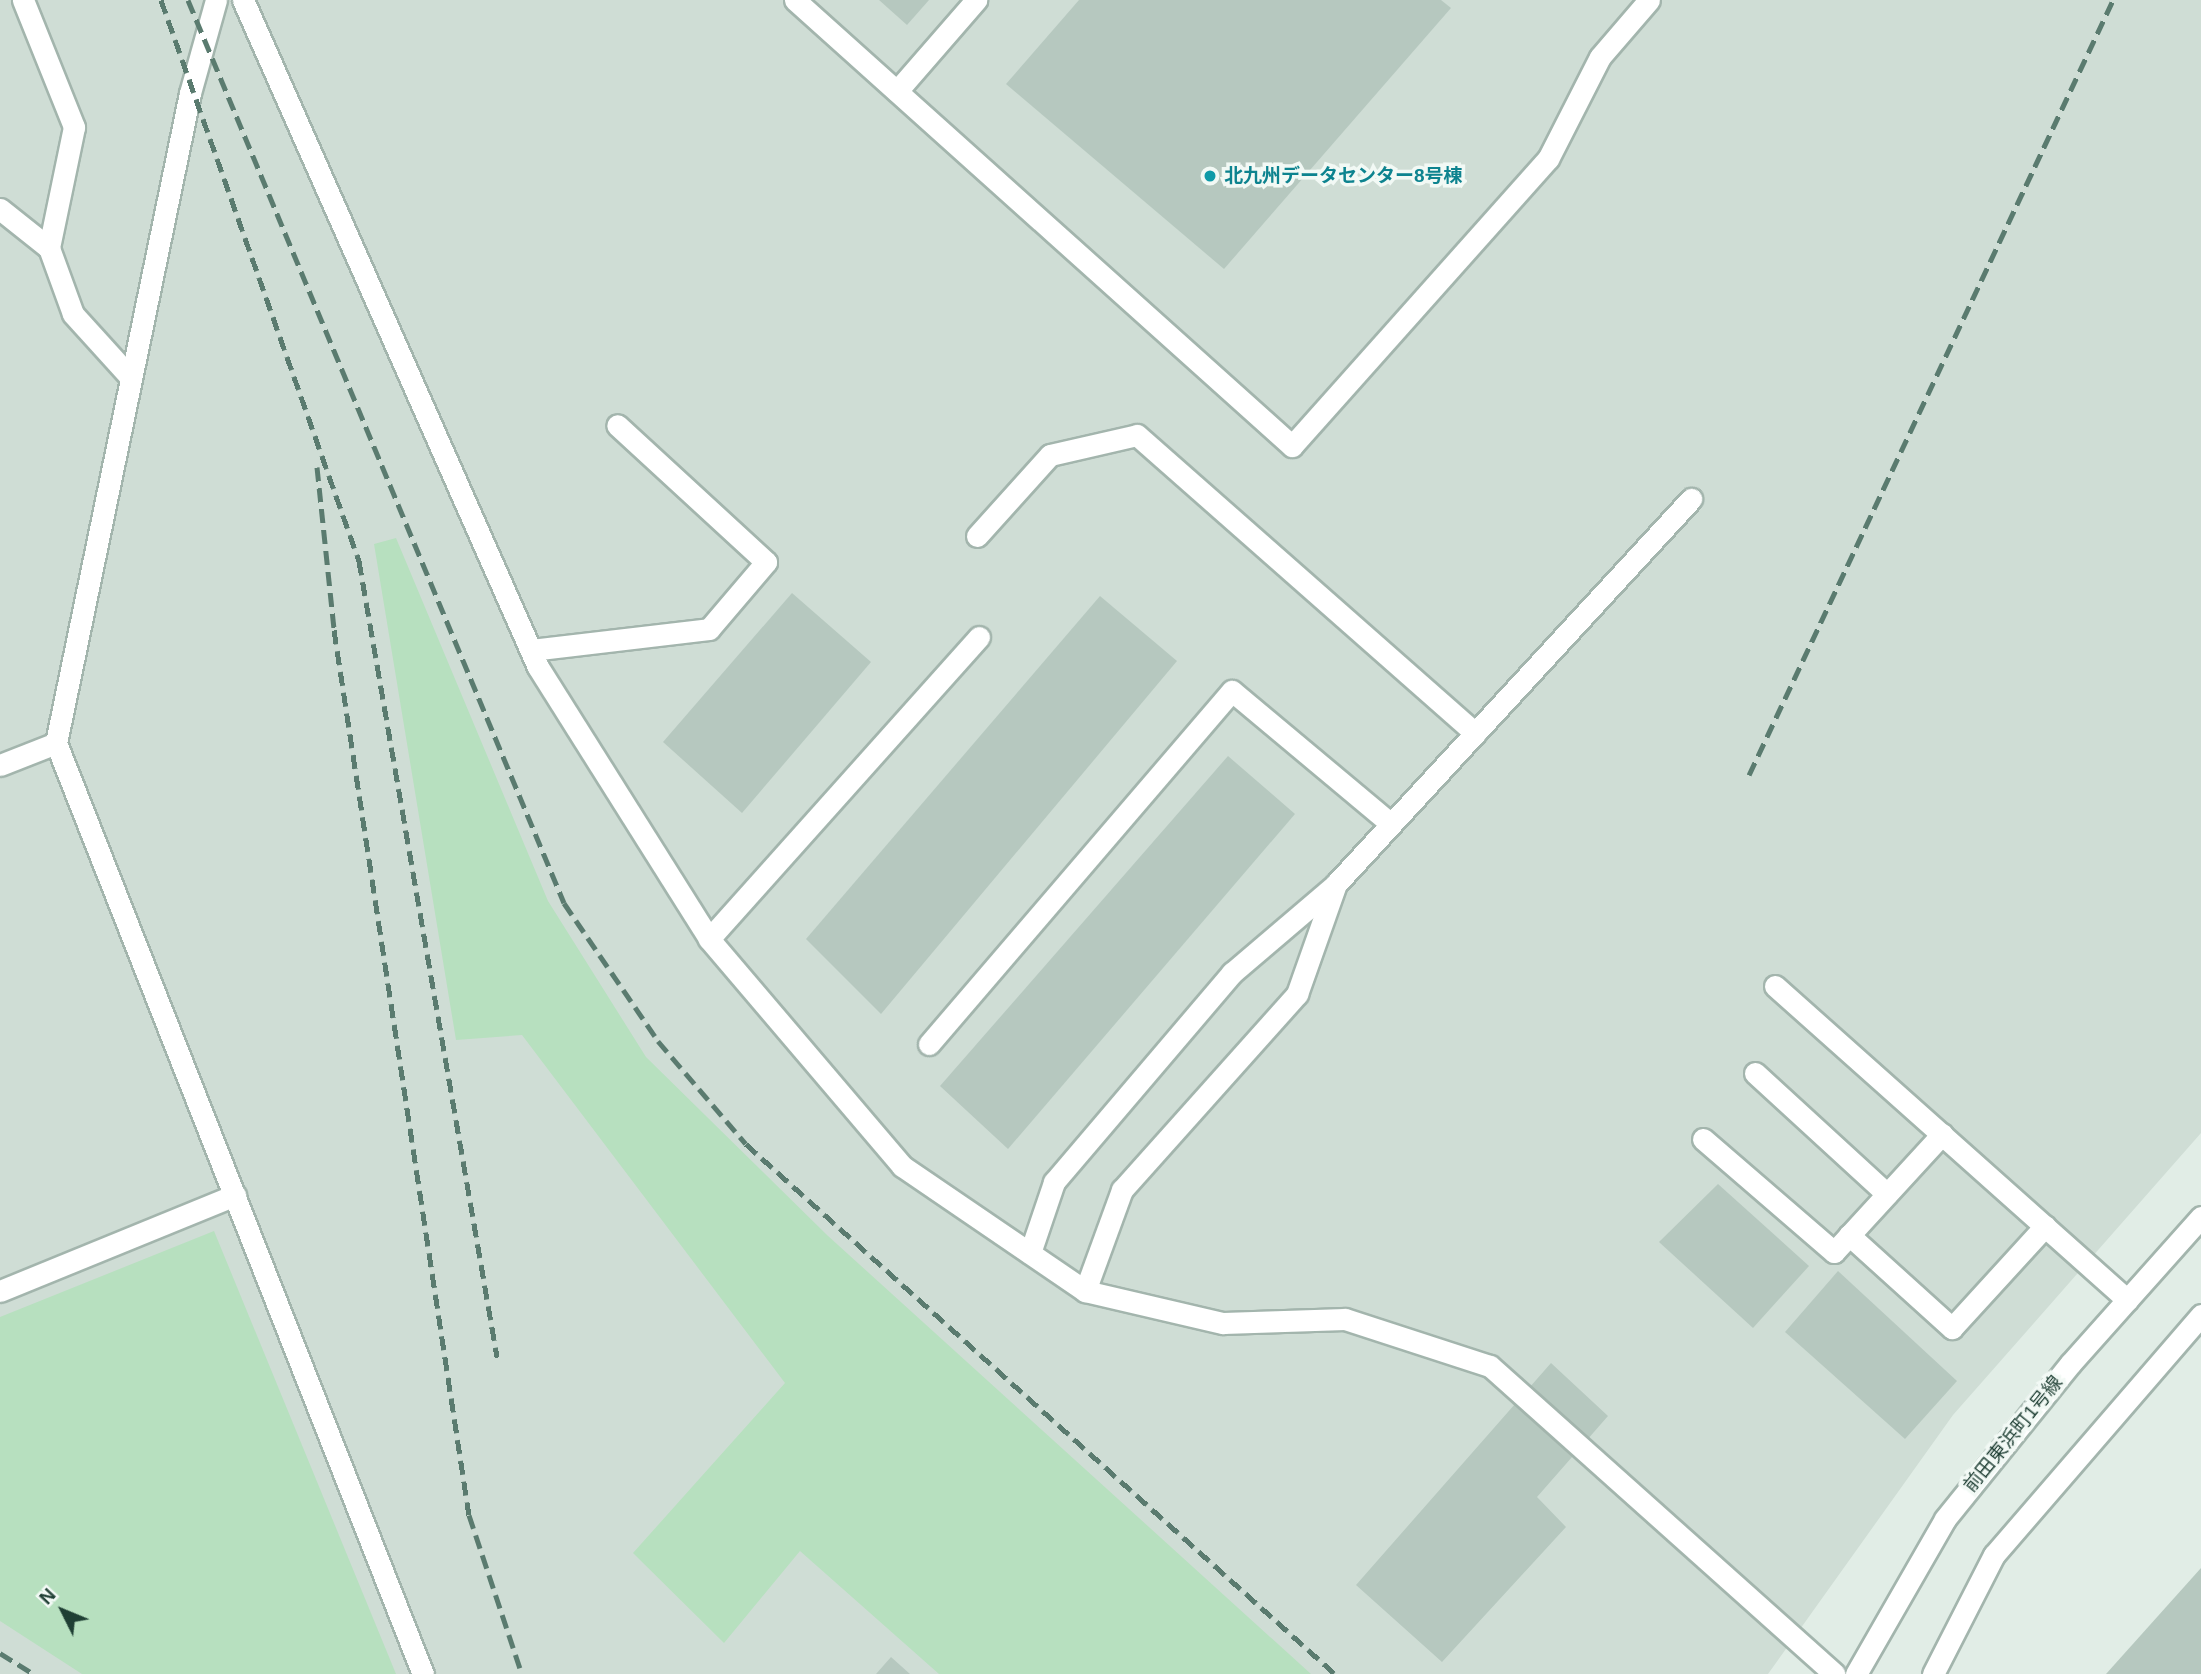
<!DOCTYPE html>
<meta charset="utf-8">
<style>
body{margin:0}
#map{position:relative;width:2201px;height:1674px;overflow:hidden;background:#e1ede6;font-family:Arial,"Noto Sans JP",sans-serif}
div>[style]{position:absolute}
.built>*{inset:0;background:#cfddd5}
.green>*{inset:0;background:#b7e0bf}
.building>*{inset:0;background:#b6c8bf}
.roads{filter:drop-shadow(2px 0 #a3b5ad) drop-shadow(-2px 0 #a3b5ad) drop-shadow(0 2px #a3b5ad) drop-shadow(0 -2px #a3b5ad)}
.service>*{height:21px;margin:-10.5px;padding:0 10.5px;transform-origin:10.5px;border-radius:10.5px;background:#fff}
.minor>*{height:21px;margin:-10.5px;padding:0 10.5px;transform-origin:10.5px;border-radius:10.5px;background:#fff}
.tertiary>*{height:21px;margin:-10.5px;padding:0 10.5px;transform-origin:10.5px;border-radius:10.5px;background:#fff}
.rail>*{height:5px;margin-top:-2.5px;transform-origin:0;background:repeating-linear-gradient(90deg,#5a7b6f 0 14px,transparent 0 21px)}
.dots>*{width:19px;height:19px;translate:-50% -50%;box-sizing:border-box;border:4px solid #f2f9f5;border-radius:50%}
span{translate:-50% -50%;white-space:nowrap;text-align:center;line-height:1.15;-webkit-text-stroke:7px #f2f9f5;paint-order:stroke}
.culture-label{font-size:19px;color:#0d838f;font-weight:700}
.left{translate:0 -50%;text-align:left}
.street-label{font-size:19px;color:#1f3f34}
.north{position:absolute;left:28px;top:1576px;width:70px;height:70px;-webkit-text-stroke:5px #f2f9f5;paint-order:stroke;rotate:313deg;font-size:19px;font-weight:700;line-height:28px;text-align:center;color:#1f3f34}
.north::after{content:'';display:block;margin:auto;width:24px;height:32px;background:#1f3f34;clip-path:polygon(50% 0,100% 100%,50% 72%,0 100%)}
</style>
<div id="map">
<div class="built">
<div style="clip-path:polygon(0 0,2201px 0,2201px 1133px,1953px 1415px,1768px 1674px,0 1674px)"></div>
</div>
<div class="green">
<div style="clip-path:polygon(396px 538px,548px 901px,646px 1057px,827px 1235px,1311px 1674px,939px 1674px,800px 1551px,724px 1643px,633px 1553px,785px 1383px,522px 1035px,456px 1040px,374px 544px)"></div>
<div style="clip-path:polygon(214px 1231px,396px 1674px,82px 1674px,0 1621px,0 1317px)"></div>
</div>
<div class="building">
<div style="clip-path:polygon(879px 0,929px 0,907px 25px)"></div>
<div style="clip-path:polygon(1079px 0,1441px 0,1451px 8px,1224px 269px,1006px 84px)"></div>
<div style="clip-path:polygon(792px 593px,871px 662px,742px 813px,663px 742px)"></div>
<div style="clip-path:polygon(1100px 596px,1177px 661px,881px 1014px,806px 939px)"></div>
<div style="clip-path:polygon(1228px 756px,1295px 814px,1008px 1149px,940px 1086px)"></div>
<div style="clip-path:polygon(1718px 1184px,1809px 1266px,1753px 1328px,1659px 1242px)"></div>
<div style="clip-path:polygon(1838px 1271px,1957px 1381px,1905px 1439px,1785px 1332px)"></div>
<div style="clip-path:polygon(1551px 1363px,1608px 1416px,1537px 1497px,1566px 1527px,1442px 1662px,1356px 1585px)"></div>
<div style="clip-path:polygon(2201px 1568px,2201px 1674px,2106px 1674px)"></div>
<div style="clip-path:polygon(891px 1657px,910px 1674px,876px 1674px)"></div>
</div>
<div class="roads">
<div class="service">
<div style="left:23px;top:0;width:137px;rotate:68.1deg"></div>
<div style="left:74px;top:127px;width:124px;rotate:101.7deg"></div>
<div style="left:795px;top:0;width:668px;rotate:41.9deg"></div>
<div style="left:1292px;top:446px;width:385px;rotate:-48.3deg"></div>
<div style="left:1548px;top:159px;width:114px;rotate:-63deg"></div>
<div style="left:1600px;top:57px;width:75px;rotate:-49.3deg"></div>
<div style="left:897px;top:91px;width:121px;rotate:-49deg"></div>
<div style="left:0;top:209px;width:63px;rotate:38.5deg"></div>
<div style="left:49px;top:248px;width:70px;rotate:70deg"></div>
<div style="left:73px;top:314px;width:86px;rotate:47.8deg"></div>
<div style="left:977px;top:536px;width:109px;rotate:-48deg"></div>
<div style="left:1050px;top:455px;width:89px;rotate:-12.9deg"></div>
<div style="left:1137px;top:435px;width:451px;rotate:41.4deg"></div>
<div style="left:531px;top:650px;width:179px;rotate:-6.7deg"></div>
<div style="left:709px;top:629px;width:88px;rotate:-49.6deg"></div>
<div style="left:766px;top:562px;width:202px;rotate:-137.4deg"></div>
<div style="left:0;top:765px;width:60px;rotate:-21.4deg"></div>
<div style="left:709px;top:939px;width:405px;rotate:-48.2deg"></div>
<div style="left:1775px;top:986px;width:472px;rotate:41.7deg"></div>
<div style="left:929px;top:1044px;width:465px;rotate:-49.4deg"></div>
<div style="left:1232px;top:691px;width:207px;rotate:39.9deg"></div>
<div style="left:1755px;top:1073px;width:179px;rotate:42.5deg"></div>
<div style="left:1703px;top:1139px;width:173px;rotate:40.8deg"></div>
<div style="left:1834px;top:1252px;width:160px;rotate:-47.5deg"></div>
<div style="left:1849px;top:1235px;width:139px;rotate:42.1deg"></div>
<div style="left:1952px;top:1328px;width:138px;rotate:-47.6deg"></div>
<div style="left:1030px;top:1253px;width:75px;rotate:-71.3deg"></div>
<div style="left:1054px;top:1182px;width:275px;rotate:-49.6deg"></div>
<div style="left:1232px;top:973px;width:134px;rotate:-40.5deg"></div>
<div style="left:0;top:1291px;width:254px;rotate:-22.2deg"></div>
<div style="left:1085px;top:1291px;width:108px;rotate:-69.9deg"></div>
<div style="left:1122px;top:1190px;width:263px;rotate:-48.2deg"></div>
<div style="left:1297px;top:994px;width:117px;rotate:-70.5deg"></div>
<div style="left:1336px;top:884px;width:524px;rotate:-47.32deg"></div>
</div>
<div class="minor">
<div style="left:216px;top:0;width:97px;rotate:105.6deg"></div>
<div style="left:190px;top:93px;width:664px;rotate:101.65deg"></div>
<div style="left:56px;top:743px;width:1001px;rotate:68.49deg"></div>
<div style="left:243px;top:0;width:729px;rotate:66.14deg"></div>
<div style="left:538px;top:667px;width:321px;rotate:57.8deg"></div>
<div style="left:709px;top:939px;width:298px;rotate:49.6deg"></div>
<div style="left:902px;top:1166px;width:222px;rotate:34.3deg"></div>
<div style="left:1085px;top:1291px;width:142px;rotate:13.1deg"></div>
<div style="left:1223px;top:1323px;width:122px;rotate:-1.9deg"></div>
<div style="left:1345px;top:1319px;width:152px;rotate:18deg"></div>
<div style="left:1490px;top:1366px;width:462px;rotate:41.8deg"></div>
</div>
<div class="tertiary">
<div style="left:1856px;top:1674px;width:179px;rotate:-60.1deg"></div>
<div style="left:1945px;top:1519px;width:199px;rotate:-51.1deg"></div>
<div style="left:2070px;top:1364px;width:197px;rotate:-48.3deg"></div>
<div style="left:1933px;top:1674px;width:134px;rotate:-62.9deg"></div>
<div style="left:1994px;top:1555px;width:317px;rotate:-49.2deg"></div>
</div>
</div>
<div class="rail">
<div style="left:161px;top:0;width:595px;rotate:70.56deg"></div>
<div style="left:359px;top:561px;width:808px;rotate:80.16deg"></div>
<div style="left:188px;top:0;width:978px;rotate:67.39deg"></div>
<div style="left:564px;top:903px;width:167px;rotate:55.7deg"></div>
<div style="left:658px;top:1041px;width:135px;rotate:49.5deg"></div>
<div style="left:746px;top:1144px;width:792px;rotate:41.98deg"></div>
<div style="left:317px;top:467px;width:164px;rotate:84deg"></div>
<div style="left:334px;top:630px;width:895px;rotate:81.33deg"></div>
<div style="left:469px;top:1515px;width:168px;rotate:71.6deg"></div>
<div style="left:1749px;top:775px;width:856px;rotate:-64.84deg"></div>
<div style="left:0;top:1653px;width:40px;rotate:32deg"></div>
</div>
<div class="dots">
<div style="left:1210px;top:176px;background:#0f9aa8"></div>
</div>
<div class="culture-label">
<span class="left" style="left:1224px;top:176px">北九州データセンター8号棟</span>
</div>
<div class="street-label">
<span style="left:2013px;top:1434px;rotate:-51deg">前田東浜町1号線</span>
</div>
<div class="north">N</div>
</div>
